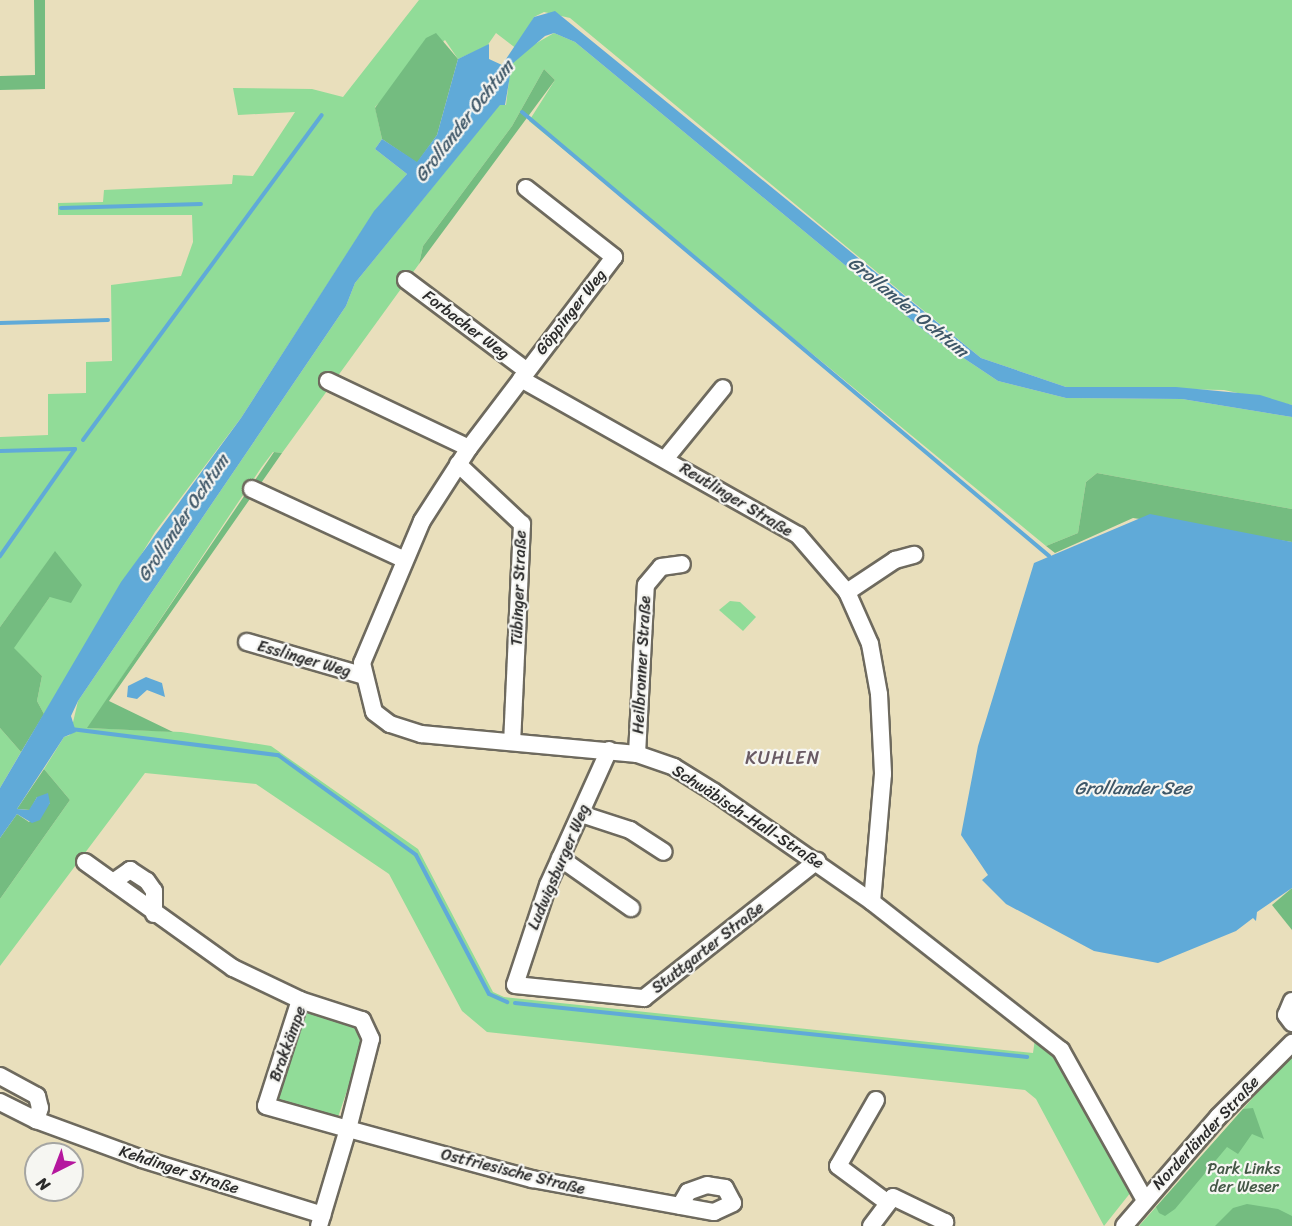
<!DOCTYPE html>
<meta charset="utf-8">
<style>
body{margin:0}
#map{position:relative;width:1292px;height:1226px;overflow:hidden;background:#e9dfbc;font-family:Sriracha,sans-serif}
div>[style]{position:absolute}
.green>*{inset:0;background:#91dc98}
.forest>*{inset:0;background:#74bc80}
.water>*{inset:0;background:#60aad8}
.stream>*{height:4px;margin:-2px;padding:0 2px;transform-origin:2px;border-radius:2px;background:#60aad8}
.roads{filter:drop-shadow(2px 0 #6e6a5e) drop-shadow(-2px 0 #6e6a5e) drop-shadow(0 2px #6e6a5e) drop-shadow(0 -2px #6e6a5e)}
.minor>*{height:16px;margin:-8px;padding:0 8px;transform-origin:8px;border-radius:8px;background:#fff}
span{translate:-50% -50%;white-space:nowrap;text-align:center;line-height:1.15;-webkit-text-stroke:4.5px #f6f6f2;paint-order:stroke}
.street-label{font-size:16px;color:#2b2b2b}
.park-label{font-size:16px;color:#445746}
.water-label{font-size:18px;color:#3e5768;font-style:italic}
.neighbourhood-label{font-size:18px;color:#695a63;letter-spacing:1.5px}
.north{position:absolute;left:24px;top:1142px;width:60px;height:60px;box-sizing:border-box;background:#f6f6f2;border:2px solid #a5a5a2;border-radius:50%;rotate:222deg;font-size:16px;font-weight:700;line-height:24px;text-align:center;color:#2b2b2b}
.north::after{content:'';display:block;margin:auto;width:21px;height:27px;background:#b5179e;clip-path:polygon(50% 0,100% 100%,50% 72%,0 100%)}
</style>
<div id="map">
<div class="green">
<div style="clip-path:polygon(419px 0,1292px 0,1292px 405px,1224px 390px,1066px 387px,981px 358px,570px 18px,544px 12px,534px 17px,517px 49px,496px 33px,487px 46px,458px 59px,445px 40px,375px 107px,382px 139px,375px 149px,407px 174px,374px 212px,241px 418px,155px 532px,44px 714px,37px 701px,42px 676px,13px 648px,50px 597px,55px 552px,0 627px,0 437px,48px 435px,48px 394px,86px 393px,86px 362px,112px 361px,111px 285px,181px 276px,193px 242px,192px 215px,58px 215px,58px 203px,103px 202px,104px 190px,232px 184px,233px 175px,253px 176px,295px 112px,238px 115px,233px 88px,312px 89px,343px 97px)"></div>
<div style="clip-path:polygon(554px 33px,575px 42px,932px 337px,998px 381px,1066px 398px,1182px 399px,1292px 417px,1292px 509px,1097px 473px,1086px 482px,1078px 533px,1046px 546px,529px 121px,555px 80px,544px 69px,512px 126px,423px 246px,419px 264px,282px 453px,273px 452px,261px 468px,88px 728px,181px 732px,271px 746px,418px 849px,493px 992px,504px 997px,1033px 1053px,1035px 1039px,1053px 1052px,1131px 1192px,1104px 1226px,1036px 1099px,1025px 1090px,487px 1032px,462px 1011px,389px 874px,256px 784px,145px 773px,0 966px,0 899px,70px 800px,44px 769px,64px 737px,70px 735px,78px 701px,346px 306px,355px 283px,500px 104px,506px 105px,511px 64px,521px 52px)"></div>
<div style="clip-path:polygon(730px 601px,740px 602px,756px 617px,743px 631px,719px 610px)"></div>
<div style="clip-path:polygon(0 728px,21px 752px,0 788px)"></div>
<div style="clip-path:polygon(308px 1009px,358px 1025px,364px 1041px,337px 1120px,273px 1104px,301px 1011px)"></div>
<div style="clip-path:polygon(1292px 1053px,1292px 1226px,1139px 1226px,1229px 1125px)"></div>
</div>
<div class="forest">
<div style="clip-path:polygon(34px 0,45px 0,45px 89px,0 90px,0 76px,35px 75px)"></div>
<div style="clip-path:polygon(436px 33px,458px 59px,437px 135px,417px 163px,382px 139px,375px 108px,426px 38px)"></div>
<div style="clip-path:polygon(544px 69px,555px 80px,419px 264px,423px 246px,512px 126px)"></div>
<div style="clip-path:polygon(274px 452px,282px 453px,109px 701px,173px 732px,87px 728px)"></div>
<div style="clip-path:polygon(1097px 473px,1292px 509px,1292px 542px,1133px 518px,1055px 553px,1046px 546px,1078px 533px,1086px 482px)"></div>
<div style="clip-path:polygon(55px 551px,82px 585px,71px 603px,50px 597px,14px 648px,42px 676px,37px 701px,44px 714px,21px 752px,0 728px,0 627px)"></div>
<div style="clip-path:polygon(44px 769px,70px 800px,0 899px,0 838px,17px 814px,29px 822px,50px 803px,37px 797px,30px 810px,17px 809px)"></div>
<div style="clip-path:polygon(1292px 888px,1292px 930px,1272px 905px)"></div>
<div style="clip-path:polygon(1253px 1108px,1264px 1139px,1252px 1134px,1238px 1154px,1227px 1147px,1175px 1209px,1165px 1216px,1159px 1213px,1156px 1207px,1243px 1109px)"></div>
<div style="clip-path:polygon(1247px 1204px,1278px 1209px,1292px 1216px,1292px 1226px,1215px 1226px,1233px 1208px)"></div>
</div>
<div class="water">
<div style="clip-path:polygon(555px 11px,981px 358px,1066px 387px,1176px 387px,1260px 395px,1292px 405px,1292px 417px,1182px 399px,1066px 398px,998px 381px,932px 337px,575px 42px,554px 33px,545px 36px,512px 64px,505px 105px,500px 105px,355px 283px,346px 306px,78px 701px,71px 716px,76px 732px,64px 737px,17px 809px,29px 810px,37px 797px,48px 793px,50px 803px,40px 820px,32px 823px,17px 814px,0 838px,0 788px,121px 582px,241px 418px,374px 211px,407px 174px,375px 149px,382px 139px,417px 162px,437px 135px,458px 59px,489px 44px,489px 59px,502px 65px,534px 17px)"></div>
<div style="clip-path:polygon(1150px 514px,1292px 542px,1292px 888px,1257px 912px,1256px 921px,1253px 918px,1236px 931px,1158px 963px,1094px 951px,1006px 904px,982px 880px,988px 875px,961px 835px,978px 746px,1034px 563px)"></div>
<div style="clip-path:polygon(146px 677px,162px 683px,165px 697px,147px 690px,137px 699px,127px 697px,128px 686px)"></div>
</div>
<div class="stream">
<div style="left:522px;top:112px;width:689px;rotate:40.11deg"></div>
<div style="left:61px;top:208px;width:140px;rotate:-1.6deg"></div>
<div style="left:0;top:323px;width:108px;rotate:-1.6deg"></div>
<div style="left:83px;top:440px;width:403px;rotate:-53.7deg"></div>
<div style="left:0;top:451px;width:75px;rotate:-1.5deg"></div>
<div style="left:75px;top:449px;width:131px;rotate:125deg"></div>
<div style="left:71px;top:729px;width:209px;rotate:7.2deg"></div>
<div style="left:278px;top:755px;width:170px;rotate:35.9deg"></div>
<div style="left:416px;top:855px;width:157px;rotate:62.3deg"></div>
<div style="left:489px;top:994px;width:20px;rotate:24deg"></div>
<div style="left:515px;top:1003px;width:515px;rotate:6.02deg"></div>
</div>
<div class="roads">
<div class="minor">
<div style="left:526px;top:188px;width:112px;rotate:38.1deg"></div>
<div style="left:614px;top:257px;width:240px;rotate:127.2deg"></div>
<div style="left:469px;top:448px;width:87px;rotate:122.8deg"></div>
<div style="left:422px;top:521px;width:154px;rotate:112.9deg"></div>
<div style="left:362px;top:663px;width:50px;rotate:76.2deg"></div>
<div style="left:374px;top:712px;width:20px;rotate:37deg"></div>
<div style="left:390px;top:724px;width:33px;rotate:18deg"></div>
<div style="left:421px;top:734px;width:217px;rotate:5.3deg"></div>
<div style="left:637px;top:754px;width:39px;rotate:19deg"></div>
<div style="left:674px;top:767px;width:47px;rotate:32deg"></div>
<div style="left:714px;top:792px;width:193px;rotate:34.8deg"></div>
<div style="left:872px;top:902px;width:240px;rotate:38.1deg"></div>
<div style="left:1061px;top:1050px;width:172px;rotate:60.8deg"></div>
<div style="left:406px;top:280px;width:150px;rotate:36.9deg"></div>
<div style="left:521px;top:379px;width:318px;rotate:29.4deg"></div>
<div style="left:798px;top:535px;width:75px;rotate:49.3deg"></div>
<div style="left:847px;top:592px;width:57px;rotate:66.1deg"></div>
<div style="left:870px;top:644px;width:51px;rotate:79.8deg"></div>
<div style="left:879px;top:694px;width:80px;rotate:87.1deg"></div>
<div style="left:883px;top:774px;width:128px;rotate:94.9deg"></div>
<div style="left:328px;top:381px;width:156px;rotate:25.4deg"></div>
<div style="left:666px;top:458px;width:90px;rotate:-50.8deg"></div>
<div style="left:458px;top:464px;width:88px;rotate:43.2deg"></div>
<div style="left:522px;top:524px;width:217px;rotate:92.6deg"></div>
<div style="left:252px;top:489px;width:166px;rotate:24.9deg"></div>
<div style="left:847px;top:592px;width:58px;rotate:-33.7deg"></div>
<div style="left:895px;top:560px;width:20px;rotate:-15deg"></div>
<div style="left:247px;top:642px;width:119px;rotate:16.1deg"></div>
<div style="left:609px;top:750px;width:148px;rotate:114.3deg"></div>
<div style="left:548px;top:885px;width:105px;rotate:108.3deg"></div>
<div style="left:515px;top:985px;width:130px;rotate:5.8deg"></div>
<div style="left:644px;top:998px;width:221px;rotate:-38.4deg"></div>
<div style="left:637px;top:754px;width:169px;rotate:-87deg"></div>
<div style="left:646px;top:585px;width:23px;rotate:-50deg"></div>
<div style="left:661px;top:567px;width:21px;rotate:-8deg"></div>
<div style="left:581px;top:814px;width:52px;rotate:18.1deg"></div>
<div style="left:630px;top:830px;width:40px;rotate:32.9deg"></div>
<div style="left:560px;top:858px;width:87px;rotate:35.2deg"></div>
<div style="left:85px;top:862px;width:182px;rotate:35.6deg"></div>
<div style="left:233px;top:968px;width:74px;rotate:25.5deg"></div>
<div style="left:113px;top:882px;width:21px;rotate:-35deg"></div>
<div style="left:130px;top:870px;width:20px;rotate:33deg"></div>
<div style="left:147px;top:881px;width:12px;rotate:55deg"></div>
<div style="left:154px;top:891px;width:23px;rotate:90deg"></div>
<div style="left:1292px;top:1001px;width:15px;rotate:113deg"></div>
<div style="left:1286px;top:1015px;width:10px;rotate:53deg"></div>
<div style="left:0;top:1076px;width:42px;rotate:28.4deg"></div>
<div style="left:37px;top:1096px;width:12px;rotate:76deg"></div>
<div style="left:40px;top:1108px;width:13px;rotate:108deg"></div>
<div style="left:36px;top:1120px;width:40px;rotate:-153.4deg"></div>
<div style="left:876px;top:1100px;width:76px;rotate:119.9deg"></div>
<div style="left:838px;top:1166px;width:62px;rotate:36.5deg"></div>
<div style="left:36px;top:1120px;width:113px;rotate:20.2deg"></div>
<div style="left:142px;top:1159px;width:189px;rotate:17.2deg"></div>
<div style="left:319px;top:1226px;width:101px;rotate:-73.4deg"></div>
<div style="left:348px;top:1129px;width:93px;rotate:-75.7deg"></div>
<div style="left:371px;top:1039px;width:21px;rotate:-115deg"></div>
<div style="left:362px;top:1020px;width:65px;rotate:-162.1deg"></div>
<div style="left:300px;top:1000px;width:111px;rotate:107.8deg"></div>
<div style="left:266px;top:1106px;width:85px;rotate:15.7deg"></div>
<div style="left:348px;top:1129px;width:191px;rotate:15.2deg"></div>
<div style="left:532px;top:1179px;width:185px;rotate:10.3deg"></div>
<div style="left:714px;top:1212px;width:21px;rotate:-25deg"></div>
<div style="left:733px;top:1203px;width:17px;rotate:-118deg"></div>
<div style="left:725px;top:1188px;width:18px;rotate:-171deg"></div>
<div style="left:707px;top:1185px;width:20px;rotate:160deg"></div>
<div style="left:688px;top:1192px;width:16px;rotate:120deg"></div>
<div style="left:871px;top:1226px;width:36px;rotate:-53deg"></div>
<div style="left:893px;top:1197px;width:58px;rotate:25.7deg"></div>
<div style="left:945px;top:1222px;width:4px;rotate:117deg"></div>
<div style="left:1124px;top:1226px;width:144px;rotate:-49.2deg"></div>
<div style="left:1218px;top:1117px;width:105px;rotate:-45deg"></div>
</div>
</div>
<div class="street-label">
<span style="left:571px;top:312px;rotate:-52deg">Göppinger Weg</span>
<span style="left:466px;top:325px;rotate:37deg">Forbacher Weg</span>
<span style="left:736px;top:500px;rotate:31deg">Reutlinger Straße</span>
<span style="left:519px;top:588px;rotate:-88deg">Tübinger Straße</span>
<span style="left:304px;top:659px;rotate:16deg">Esslinger Weg</span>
<span style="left:642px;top:665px;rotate:-87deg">Heilbronner Straße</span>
<span style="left:748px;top:817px;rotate:33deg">Schwäbisch-Hall-Straße</span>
<span style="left:559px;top:867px;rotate:-67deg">Ludwigsburger Weg</span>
<span style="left:708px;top:948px;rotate:-38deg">Stuttgarter Straße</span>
<span style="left:288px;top:1044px;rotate:-70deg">Brakkämpe</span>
<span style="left:1206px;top:1133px;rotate:-47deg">Norderländer Straße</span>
<span style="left:179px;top:1170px;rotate:18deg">Kehdinger Straße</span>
<span style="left:513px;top:1172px;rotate:14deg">Ostfriesische Straße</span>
</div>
<div class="park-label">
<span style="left:1244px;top:1178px">Park Links<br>der Weser</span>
</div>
<div class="water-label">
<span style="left:464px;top:121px;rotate:-52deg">Grollander Ochtum</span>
<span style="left:908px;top:307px;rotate:39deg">Grollander Ochtum</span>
<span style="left:183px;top:518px;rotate:-56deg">Grollander Ochtum</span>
<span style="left:1133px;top:788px">Grollander See</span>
</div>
<div class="neighbourhood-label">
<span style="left:783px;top:758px">KUHLEN</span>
</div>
<div class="north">N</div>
</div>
